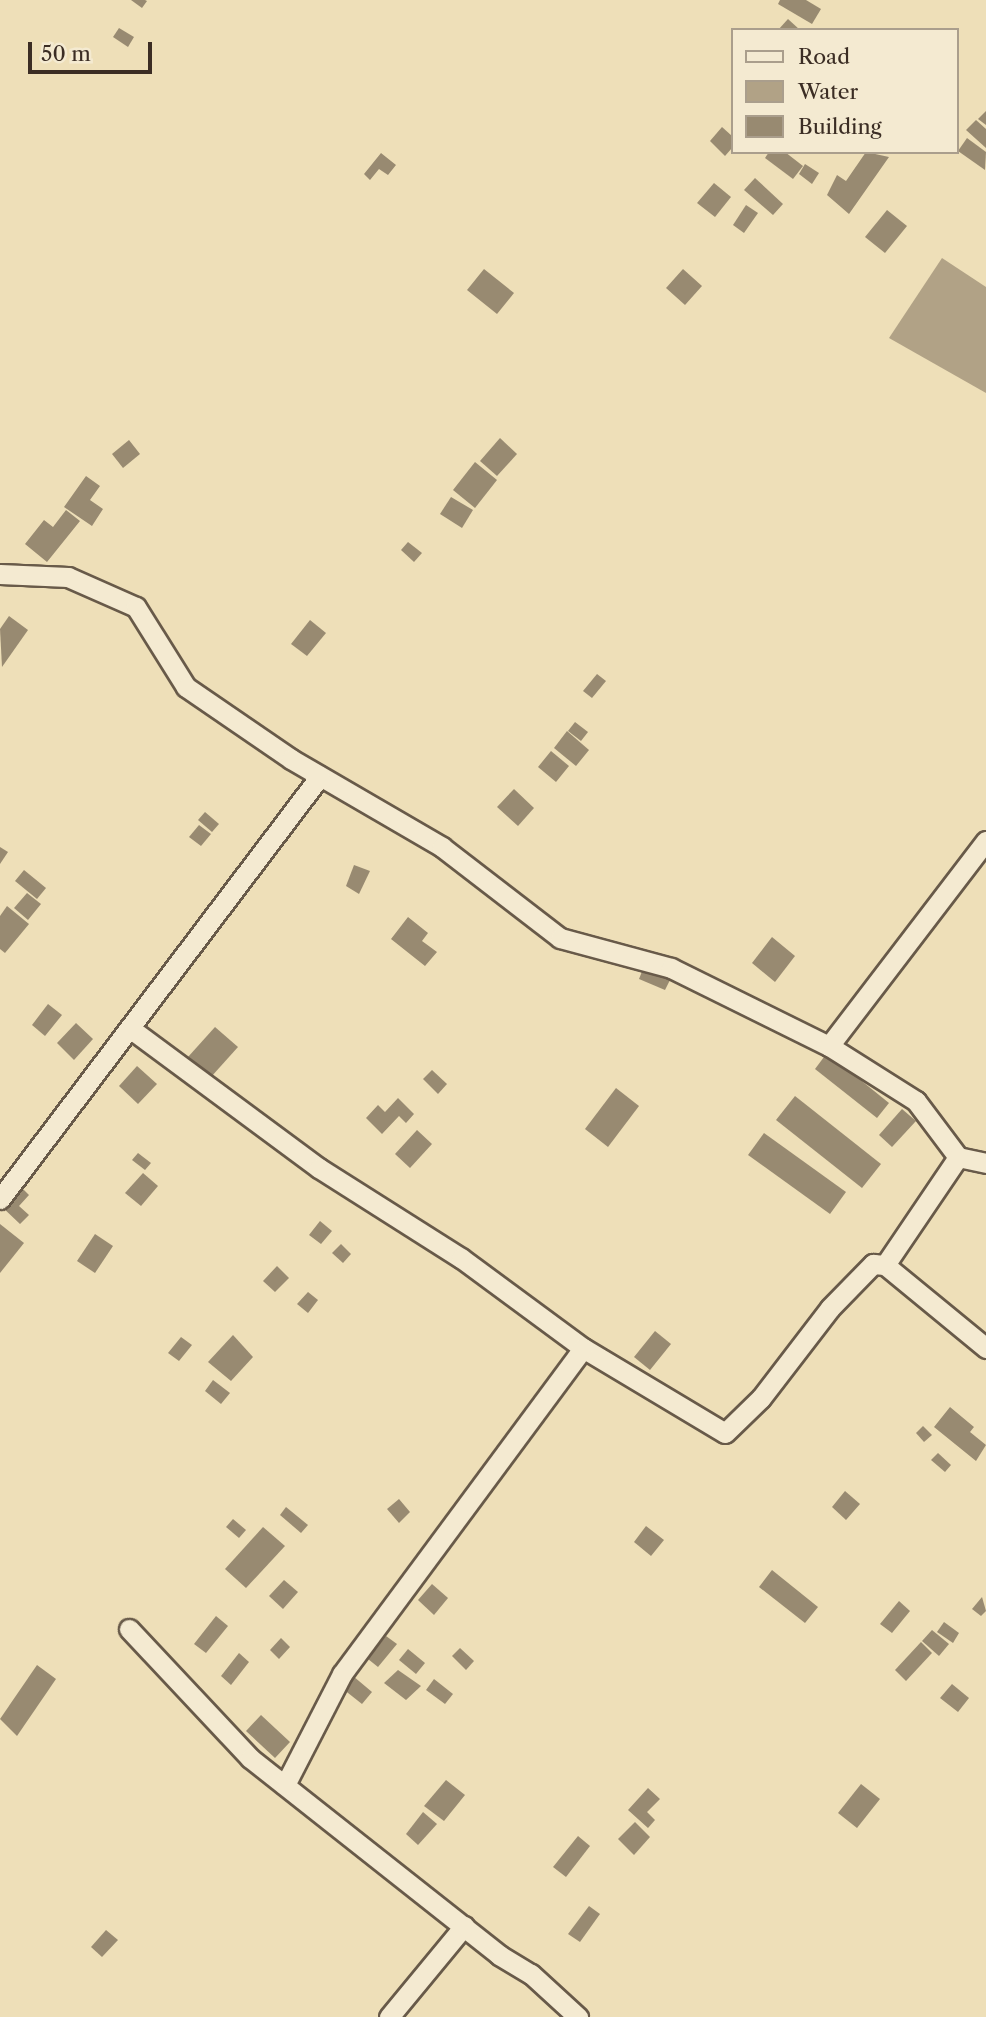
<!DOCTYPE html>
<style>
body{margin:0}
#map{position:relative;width:986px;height:2017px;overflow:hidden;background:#eedfb8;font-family:"Libre Caslon Text",serif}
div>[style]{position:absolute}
.water>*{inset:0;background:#b1a286}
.building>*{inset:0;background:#988a71}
.roads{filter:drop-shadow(2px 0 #685a49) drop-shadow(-2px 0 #685a49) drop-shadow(0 2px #685a49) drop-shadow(0 -2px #685a49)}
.street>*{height:19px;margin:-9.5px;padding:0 9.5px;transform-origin:9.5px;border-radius:9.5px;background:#f4ead1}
span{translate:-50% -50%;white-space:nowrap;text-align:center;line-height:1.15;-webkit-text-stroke:6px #f4ead1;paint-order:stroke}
.legend{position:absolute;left:731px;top:28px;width:228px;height:126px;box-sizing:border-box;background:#f4ead1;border:2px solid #aa9e8c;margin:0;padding:9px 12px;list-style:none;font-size:21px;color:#3b2d24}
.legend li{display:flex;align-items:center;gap:14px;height:35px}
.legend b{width:35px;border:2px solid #aa9e8c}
.scale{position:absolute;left:28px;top:42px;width:124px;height:32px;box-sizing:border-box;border:4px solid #3b2d24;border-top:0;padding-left:9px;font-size:21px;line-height:24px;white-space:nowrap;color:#3b2d24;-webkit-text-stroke:5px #f4ead1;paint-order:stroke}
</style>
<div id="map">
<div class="water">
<div style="clip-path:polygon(942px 258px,986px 287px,986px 393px,889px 338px)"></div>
</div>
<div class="building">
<div style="clip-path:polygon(131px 0,145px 0,147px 1px,142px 8px)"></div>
<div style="clip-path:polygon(780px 0,806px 0,821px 9px,812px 24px,778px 4px)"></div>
<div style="clip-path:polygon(788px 19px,800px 30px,778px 30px)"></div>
<div style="clip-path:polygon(119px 28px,134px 37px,128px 47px,113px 37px)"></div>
<div style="clip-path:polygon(986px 111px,986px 125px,978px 119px)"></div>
<div style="clip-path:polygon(976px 120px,986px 129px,986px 148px,966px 130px)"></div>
<div style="clip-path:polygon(722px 127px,732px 136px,732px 148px,725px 156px,710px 141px)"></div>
<div style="clip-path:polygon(967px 138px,986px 152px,985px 170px,958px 151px)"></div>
<div style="clip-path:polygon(769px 152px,785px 152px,803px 166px,793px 179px,765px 158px)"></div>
<div style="clip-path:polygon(866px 152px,889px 157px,849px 214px,827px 195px,837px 175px,846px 181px)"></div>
<div style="clip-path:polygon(381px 153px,396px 165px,388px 175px,379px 169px,370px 180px,364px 174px)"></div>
<div style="clip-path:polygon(805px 164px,819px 173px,812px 184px,799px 174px)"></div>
<div style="clip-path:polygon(755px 178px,783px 204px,773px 215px,744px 190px)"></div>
<div style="clip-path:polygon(714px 183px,731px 197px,715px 217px,697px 203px)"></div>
<div style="clip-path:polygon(746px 205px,758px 213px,744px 233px,733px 225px)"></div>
<div style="clip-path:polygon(887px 210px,907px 226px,885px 253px,865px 237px)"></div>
<div style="clip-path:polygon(484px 269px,514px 293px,497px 314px,467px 290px)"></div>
<div style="clip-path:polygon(683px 269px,702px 286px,685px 305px,666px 288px)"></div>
<div style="clip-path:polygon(500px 438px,517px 454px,497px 476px,480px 461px)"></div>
<div style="clip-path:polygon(129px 440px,140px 454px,123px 468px,112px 454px)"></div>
<div style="clip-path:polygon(475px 462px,497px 480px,475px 508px,453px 490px)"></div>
<div style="clip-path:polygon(86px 476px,100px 486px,90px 500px,103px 509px,92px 526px,64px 507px)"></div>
<div style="clip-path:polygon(451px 497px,473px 510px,462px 528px,440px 514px)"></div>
<div style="clip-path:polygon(66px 510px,80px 521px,47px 562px,25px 544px,44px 520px,53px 527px)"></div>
<div style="clip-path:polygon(408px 542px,422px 553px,414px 562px,401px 550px)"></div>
<div style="clip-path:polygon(9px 616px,28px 630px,2px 667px,0 629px)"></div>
<div style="clip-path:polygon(310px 620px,326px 633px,307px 656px,291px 644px)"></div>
<div style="clip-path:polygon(597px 674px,606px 681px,592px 698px,583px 691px)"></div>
<div style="clip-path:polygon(575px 722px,588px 732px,581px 741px,568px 731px)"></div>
<div style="clip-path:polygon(567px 731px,589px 750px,576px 766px,554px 748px)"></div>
<div style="clip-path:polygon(551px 751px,569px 766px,556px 782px,538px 767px)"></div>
<div style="clip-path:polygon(514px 789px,534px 808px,518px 826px,497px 807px)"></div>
<div style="clip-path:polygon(205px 812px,219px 824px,212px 832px,198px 820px)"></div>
<div style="clip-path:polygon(199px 825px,211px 834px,201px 846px,189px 837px)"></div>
<div style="clip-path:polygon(0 847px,8px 852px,0 864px)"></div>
<div style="clip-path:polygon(354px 865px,370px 871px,359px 894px,346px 886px)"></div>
<div style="clip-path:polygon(24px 870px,46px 888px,37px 899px,15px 881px)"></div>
<div style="clip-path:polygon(27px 893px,41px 904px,28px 920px,14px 908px)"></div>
<div style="clip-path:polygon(7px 906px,29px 924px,5px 953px,0 949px,0 916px)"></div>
<div style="clip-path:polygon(408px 917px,428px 933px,422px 941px,437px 952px,425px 966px,391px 939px)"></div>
<div style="clip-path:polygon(772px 937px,795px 956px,775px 982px,752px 963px)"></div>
<div style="clip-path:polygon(643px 969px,670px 980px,665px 990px,639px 979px)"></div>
<div style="clip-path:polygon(48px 1004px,62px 1015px,45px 1036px,32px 1025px)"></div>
<div style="clip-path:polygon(76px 1023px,93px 1039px,74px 1060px,57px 1043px)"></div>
<div style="clip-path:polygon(215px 1027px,238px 1047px,211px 1077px,188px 1057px)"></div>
<div style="clip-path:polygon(827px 1053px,889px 1103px,877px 1118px,815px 1069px)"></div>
<div style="clip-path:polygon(137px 1066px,157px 1084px,138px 1104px,119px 1086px)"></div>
<div style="clip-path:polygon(432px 1070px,447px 1084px,438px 1094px,423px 1079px)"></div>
<div style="clip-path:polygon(616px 1088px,639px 1106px,608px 1147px,585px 1129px)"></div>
<div style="clip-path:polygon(795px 1096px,881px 1164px,862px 1188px,776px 1120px)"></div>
<div style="clip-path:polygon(398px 1098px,414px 1114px,406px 1123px,399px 1116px,382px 1134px,366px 1118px,378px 1105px,385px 1112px)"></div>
<div style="clip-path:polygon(902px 1109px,916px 1121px,892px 1147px,879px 1135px)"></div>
<div style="clip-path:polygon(417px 1130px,432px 1144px,410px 1168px,395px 1154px)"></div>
<div style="clip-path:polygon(764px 1133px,846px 1192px,830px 1214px,748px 1155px)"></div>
<div style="clip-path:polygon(138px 1153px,151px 1163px,145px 1170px,132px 1160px)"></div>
<div style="clip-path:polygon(143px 1173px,158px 1186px,141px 1206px,125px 1193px)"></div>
<div style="clip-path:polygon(17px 1183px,29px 1195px,19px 1206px,29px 1215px,20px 1224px,0 1205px)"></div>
<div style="clip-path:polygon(320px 1221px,332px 1231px,321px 1244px,309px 1235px)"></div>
<div style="clip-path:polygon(0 1224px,24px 1243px,0 1273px)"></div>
<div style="clip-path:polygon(95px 1234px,113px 1246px,95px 1273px,77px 1261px)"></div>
<div style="clip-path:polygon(341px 1244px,351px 1254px,343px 1263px,332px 1253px)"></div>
<div style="clip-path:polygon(277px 1266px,289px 1278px,275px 1292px,263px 1281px)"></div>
<div style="clip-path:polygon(308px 1292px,318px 1300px,308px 1313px,297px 1304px)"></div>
<div style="clip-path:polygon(655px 1331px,671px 1344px,650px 1370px,634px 1357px)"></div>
<div style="clip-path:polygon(233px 1335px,253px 1357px,231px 1381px,208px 1362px)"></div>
<div style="clip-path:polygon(181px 1337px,192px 1345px,179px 1361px,168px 1353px)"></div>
<div style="clip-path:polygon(213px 1380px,230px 1393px,221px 1404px,205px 1391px)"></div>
<div style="clip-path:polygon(950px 1407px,974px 1427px,970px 1432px,986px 1445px,976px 1461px,934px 1427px)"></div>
<div style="clip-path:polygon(923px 1426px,932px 1435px,924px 1442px,916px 1433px)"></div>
<div style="clip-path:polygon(938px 1453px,951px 1465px,945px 1472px,931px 1460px)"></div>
<div style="clip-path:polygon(845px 1491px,860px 1504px,846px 1520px,832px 1507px)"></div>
<div style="clip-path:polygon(399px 1499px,410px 1512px,399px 1523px,387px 1509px)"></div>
<div style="clip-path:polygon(286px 1507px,308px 1525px,301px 1533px,280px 1515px)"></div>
<div style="clip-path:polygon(233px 1519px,246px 1530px,239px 1538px,226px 1527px)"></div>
<div style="clip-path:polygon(646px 1526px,664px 1540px,651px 1556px,634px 1542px)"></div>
<div style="clip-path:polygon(263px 1527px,285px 1546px,246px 1588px,225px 1569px)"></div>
<div style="clip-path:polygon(772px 1570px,818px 1607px,805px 1623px,759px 1587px)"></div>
<div style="clip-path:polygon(284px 1580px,298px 1592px,283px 1609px,269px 1596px)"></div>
<div style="clip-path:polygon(432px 1584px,448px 1598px,434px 1615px,418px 1600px)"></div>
<div style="clip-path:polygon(982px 1597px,986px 1611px,981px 1616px,972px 1609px)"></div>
<div style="clip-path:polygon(899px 1601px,910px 1611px,892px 1633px,880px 1624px)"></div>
<div style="clip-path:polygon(216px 1616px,228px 1626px,206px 1653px,194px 1644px)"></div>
<div style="clip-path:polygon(944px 1622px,959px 1633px,953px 1643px,937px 1632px)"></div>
<div style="clip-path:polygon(932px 1630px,949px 1644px,939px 1656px,922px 1641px)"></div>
<div style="clip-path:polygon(386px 1636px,397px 1644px,378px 1667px,368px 1659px)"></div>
<div style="clip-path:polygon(281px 1638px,290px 1647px,279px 1659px,270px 1650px)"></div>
<div style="clip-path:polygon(921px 1642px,932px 1653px,906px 1681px,895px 1670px)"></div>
<div style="clip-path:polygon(460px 1648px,474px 1661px,466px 1670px,452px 1656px)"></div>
<div style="clip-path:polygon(408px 1649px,425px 1663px,416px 1674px,399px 1660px)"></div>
<div style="clip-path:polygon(239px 1653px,249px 1662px,231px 1685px,221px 1676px)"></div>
<div style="clip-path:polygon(37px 1665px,56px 1679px,17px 1736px,0 1719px)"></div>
<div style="clip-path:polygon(398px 1670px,421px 1686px,406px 1700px,384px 1683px)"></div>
<div style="clip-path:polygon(353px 1676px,372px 1692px,362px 1704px,343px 1689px)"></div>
<div style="clip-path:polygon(434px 1679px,453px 1694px,445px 1704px,426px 1690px)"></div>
<div style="clip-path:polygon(952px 1684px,969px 1698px,958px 1712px,940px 1698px)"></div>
<div style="clip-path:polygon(261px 1715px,290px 1742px,275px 1758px,246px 1731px)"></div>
<div style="clip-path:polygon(446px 1780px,465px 1795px,444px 1821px,424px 1806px)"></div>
<div style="clip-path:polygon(861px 1784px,880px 1799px,857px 1828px,838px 1813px)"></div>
<div style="clip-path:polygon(648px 1788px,660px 1799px,647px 1812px,655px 1820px,648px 1828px,628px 1810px)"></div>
<div style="clip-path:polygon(423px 1812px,437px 1824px,418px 1845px,406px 1834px)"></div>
<div style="clip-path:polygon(635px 1822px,650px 1837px,634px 1855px,618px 1839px)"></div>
<div style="clip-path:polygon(578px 1836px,590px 1846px,566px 1877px,553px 1867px)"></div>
<div style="clip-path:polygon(589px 1906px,600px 1914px,580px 1942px,568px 1934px)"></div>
<div style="clip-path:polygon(106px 1930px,118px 1940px,102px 1957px,91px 1947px)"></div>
</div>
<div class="roads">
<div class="street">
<div style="left:0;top:574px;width:68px;rotate:2.5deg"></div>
<div style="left:68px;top:577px;width:74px;rotate:23.8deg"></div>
<div style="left:136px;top:607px;width:94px;rotate:58deg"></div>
<div style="left:186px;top:687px;width:127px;rotate:34.4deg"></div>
<div style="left:291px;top:759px;width:175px;rotate:30.2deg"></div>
<div style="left:442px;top:847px;width:149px;rotate:37.6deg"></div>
<div style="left:560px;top:938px;width:115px;rotate:15.1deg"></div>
<div style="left:671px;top:968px;width:176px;rotate:26.3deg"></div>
<div style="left:829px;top:1046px;width:103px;rotate:32.3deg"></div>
<div style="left:916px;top:1101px;width:70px;rotate:53.1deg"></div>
<div style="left:958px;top:1157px;width:29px;rotate:12deg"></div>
<div style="left:131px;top:1029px;width:234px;rotate:36.5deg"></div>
<div style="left:319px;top:1168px;width:168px;rotate:32.4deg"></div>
<div style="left:461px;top:1258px;width:152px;rotate:36.4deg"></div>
<div style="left:583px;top:1348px;width:165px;rotate:30.9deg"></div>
<div style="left:725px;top:1433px;width:50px;rotate:-44.2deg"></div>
<div style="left:761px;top:1398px;width:113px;rotate:-52.5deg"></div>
<div style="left:830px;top:1308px;width:62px;rotate:-45.7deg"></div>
<div style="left:873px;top:1264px;width:12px;rotate:5deg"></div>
<div style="left:885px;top:1265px;width:131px;rotate:39.4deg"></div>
<div style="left:829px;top:1046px;width:258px;rotate:-52.6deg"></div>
<div style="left:0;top:1199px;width:530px;rotate:-52.89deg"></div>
<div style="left:885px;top:1265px;width:130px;rotate:-55.9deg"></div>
<div style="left:129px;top:1629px;width:177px;rotate:46.8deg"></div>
<div style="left:250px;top:1758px;width:318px;rotate:38.3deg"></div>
<div style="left:499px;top:1955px;width:37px;rotate:31deg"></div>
<div style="left:531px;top:1974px;width:64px;rotate:42.5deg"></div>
<div style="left:285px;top:1785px;width:125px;rotate:-62.8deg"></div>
<div style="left:342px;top:1674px;width:405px;rotate:-53.5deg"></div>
<div style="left:389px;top:2017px;width:118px;rotate:-50.5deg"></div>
</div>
</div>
<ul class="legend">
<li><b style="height:9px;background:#f4ead1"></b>Road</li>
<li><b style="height:19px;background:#b1a286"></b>Water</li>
<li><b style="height:19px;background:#988a71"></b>Building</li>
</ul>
<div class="scale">50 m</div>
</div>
